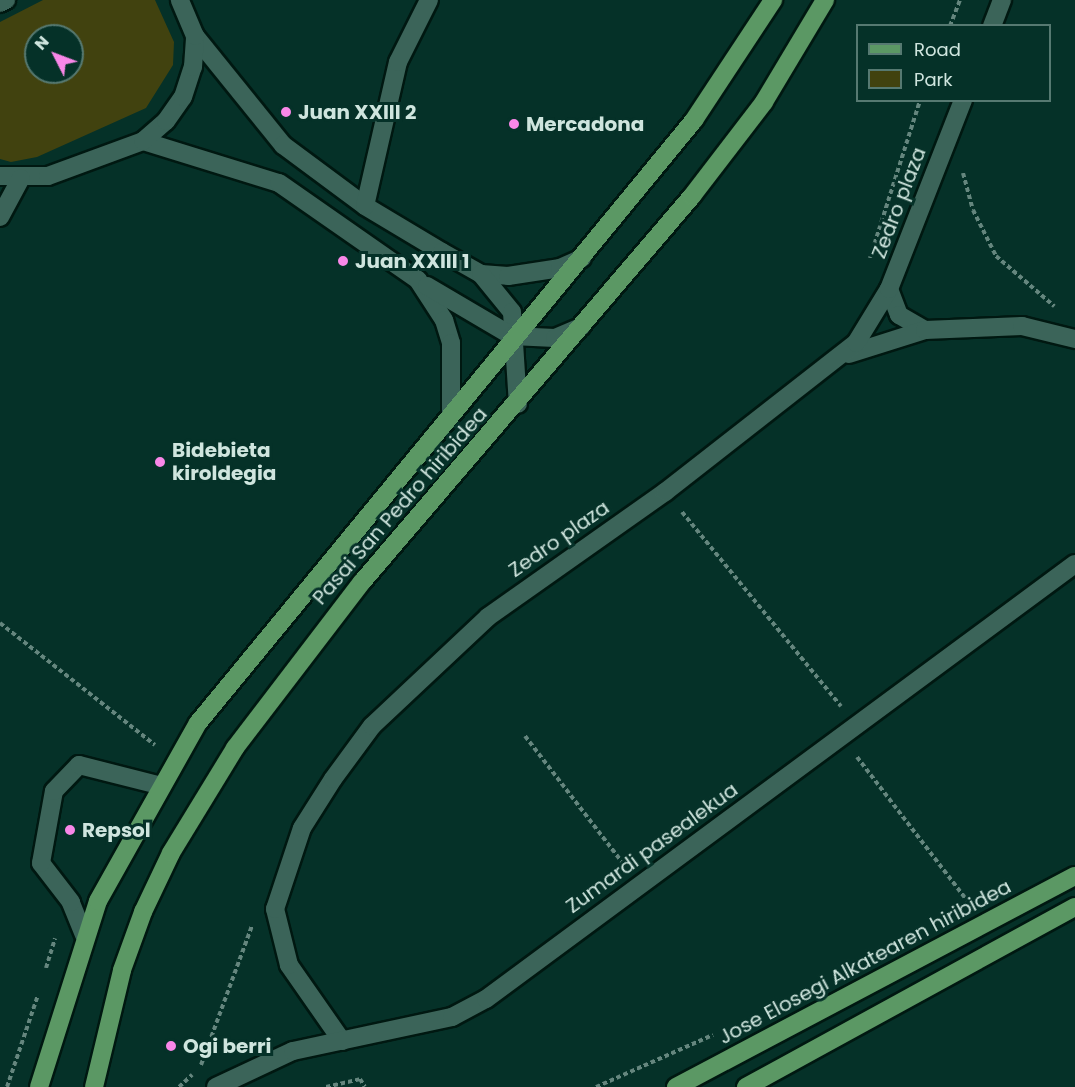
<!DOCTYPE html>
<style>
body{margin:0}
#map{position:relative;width:1075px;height:1087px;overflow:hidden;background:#053128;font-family:Poppins,sans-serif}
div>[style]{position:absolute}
.green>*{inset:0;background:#41420f}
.path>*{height:4px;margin-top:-2px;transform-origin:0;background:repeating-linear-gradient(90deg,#65867e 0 4.5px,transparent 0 7.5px)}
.roads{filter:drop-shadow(2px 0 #001811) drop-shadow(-2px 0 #001811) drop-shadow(0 2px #001811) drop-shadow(0 -2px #001811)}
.minor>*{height:18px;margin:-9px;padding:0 9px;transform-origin:9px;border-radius:9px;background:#3b6459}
.major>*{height:18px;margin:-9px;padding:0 9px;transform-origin:9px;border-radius:9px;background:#5b9864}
.dots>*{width:16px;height:16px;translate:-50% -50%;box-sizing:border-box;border:3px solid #053128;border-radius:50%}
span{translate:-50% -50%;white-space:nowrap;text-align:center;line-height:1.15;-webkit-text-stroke:6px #053128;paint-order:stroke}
.poi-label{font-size:20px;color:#cfe5de;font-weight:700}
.left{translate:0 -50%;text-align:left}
.street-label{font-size:20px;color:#cfe5de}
.legend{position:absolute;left:856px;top:24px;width:195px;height:78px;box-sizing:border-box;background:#053128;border:2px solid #567971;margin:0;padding:8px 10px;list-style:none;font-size:18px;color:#cfe5de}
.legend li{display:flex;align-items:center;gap:12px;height:30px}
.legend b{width:30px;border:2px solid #567971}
.north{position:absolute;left:24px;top:24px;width:60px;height:60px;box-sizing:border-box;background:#053128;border:2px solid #567971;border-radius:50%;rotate:312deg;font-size:16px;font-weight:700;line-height:24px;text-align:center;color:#cfe5de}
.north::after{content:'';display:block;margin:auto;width:21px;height:27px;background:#f987e8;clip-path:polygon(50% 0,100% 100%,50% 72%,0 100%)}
</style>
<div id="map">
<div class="green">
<div style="clip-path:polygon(evenodd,43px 0,155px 0,174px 42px,173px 65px,146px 108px,37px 157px,11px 162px,0 159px,0 22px,43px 0,36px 36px,72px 36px,72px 72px,36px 72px,36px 36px)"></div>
</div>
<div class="path">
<div style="left:950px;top:26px;width:28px;rotate:-69deg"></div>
<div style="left:963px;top:173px;width:38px;rotate:75deg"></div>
<div style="left:973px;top:210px;width:51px;rotate:63.4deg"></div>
<div style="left:996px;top:256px;width:77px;rotate:40.8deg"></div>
<div style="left:870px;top:258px;width:166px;rotate:-72.4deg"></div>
<div style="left:682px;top:512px;width:251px;rotate:50.7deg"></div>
<div style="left:0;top:623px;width:197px;rotate:38.2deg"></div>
<div style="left:525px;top:736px;width:164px;rotate:52.4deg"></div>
<div style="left:857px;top:757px;width:184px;rotate:52.5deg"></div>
<div style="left:46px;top:968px;width:31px;rotate:-73deg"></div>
<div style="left:201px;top:1065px;width:148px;rotate:-69.9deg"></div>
<div style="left:7px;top:1087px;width:97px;rotate:-71.4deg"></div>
<div style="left:179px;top:1087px;width:18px;rotate:-43deg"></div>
<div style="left:326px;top:1087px;width:35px;rotate:-13deg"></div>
<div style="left:360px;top:1079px;width:9px;rotate:58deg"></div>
<div style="left:596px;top:1087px;width:128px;rotate:-24deg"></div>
</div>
<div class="roads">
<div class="minor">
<div style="left:0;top:3px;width:7px;rotate:-27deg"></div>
<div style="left:992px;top:26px;width:28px;rotate:-69deg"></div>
<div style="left:195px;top:36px;width:140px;rotate:51.1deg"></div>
<div style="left:283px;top:145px;width:102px;rotate:36.6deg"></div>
<div style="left:365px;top:206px;width:90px;rotate:30.9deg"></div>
<div style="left:442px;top:252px;width:45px;rotate:29.4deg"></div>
<div style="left:481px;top:274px;width:27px;rotate:4deg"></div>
<div style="left:508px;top:276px;width:53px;rotate:-8.7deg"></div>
<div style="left:560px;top:268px;width:24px;rotate:-24deg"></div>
<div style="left:143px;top:141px;width:142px;rotate:17.2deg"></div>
<div style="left:279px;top:183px;width:169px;rotate:34.9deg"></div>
<div style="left:418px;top:280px;width:48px;rotate:57deg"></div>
<div style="left:444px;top:320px;width:24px;rotate:73deg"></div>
<div style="left:451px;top:343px;width:71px;rotate:90deg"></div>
<div style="left:0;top:176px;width:48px"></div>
<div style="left:48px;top:176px;width:101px;rotate:-20.2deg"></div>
<div style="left:143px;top:141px;width:30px;rotate:-41deg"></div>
<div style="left:166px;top:121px;width:29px;rotate:-55deg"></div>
<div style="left:183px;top:97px;width:32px;rotate:-72deg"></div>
<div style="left:193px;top:67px;width:31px;rotate:-86deg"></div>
<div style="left:195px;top:36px;width:39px;rotate:-113deg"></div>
<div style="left:365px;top:206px;width:148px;rotate:-77.1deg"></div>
<div style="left:398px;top:62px;width:69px;rotate:-63.4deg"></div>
<div style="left:0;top:217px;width:44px;rotate:-61.7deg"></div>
<div style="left:481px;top:274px;width:49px;rotate:50.8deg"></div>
<div style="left:512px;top:312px;width:92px;rotate:86.3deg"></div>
<div style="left:427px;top:286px;width:99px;rotate:30.5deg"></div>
<div style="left:512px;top:336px;width:43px;rotate:2.7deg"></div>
<div style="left:555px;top:338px;width:28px;rotate:-23deg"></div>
<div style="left:889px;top:289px;width:28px;rotate:69deg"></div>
<div style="left:899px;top:315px;width:30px;rotate:30deg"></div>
<div style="left:849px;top:354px;width:80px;rotate:-17.5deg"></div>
<div style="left:925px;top:330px;width:97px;rotate:-2.4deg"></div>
<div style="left:1022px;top:326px;width:55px;rotate:13.8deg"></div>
<div style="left:84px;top:935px;width:35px;rotate:-112deg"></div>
<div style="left:71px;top:902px;width:49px;rotate:-127.6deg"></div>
<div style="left:41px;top:863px;width:73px;rotate:-79.8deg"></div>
<div style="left:54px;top:791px;width:36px;rotate:-46deg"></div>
<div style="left:79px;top:765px;width:81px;rotate:14.2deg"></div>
<div style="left:342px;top:1041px;width:93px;rotate:-124.9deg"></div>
<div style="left:289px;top:965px;width:58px;rotate:-104deg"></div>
<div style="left:275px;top:909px;width:85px;rotate:-71.6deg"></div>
<div style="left:302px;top:828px;width:58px;rotate:-57.7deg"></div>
<div style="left:333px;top:779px;width:66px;rotate:-53.7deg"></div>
<div style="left:372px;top:726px;width:159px;rotate:-43.2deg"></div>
<div style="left:488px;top:617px;width:217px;rotate:-35.2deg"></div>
<div style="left:665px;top:492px;width:242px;rotate:-38deg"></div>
<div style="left:856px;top:343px;width:63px;rotate:-58.6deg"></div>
<div style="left:889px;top:289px;width:203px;rotate:-68.6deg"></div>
<div style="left:216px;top:1087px;width:85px;rotate:-25.1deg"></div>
<div style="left:293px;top:1051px;width:163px;rotate:-12.1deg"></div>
<div style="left:452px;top:1017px;width:38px;rotate:-28deg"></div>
<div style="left:486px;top:999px;width:732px;rotate:-36.45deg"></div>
</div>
<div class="major">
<div style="left:39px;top:1087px;width:195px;rotate:-72.4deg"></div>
<div style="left:98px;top:901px;width:204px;rotate:-60.7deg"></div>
<div style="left:198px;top:723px;width:781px;rotate:-50.56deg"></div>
<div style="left:694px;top:120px;width:144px;rotate:-56.6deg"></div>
<div style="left:94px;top:1087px;width:120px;rotate:-76.5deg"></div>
<div style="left:122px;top:970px;width:62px;rotate:-70.1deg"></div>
<div style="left:143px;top:912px;width:65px;rotate:-64.6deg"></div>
<div style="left:171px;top:853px;width:123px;rotate:-58.6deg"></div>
<div style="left:235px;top:748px;width:209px;rotate:-52.6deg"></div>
<div style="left:362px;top:582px;width:508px;rotate:-49.47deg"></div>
<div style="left:692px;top:196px;width:118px;rotate:-52.5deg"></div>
<div style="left:764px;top:102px;width:119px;rotate:-59.1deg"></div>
<div style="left:676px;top:1087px;width:451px;rotate:-27.9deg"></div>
<div style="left:746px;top:1087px;width:375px;rotate:-28.7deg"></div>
</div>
</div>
<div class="dots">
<div style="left:286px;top:112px;background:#f987e8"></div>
<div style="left:514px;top:124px;background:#f987e8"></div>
<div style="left:343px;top:261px;background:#f987e8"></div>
<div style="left:160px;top:462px;background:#f987e8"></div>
<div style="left:70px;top:830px;background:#f987e8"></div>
<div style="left:171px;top:1046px;background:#f987e8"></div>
</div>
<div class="poi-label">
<span class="left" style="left:298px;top:112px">Juan XXIII 2</span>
<span class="left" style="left:526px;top:124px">Mercadona</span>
<span class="left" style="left:355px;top:261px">Juan XXIII 1</span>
<span class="left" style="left:172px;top:462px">Bidebieta<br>kiroldegia</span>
<span class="left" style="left:82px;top:830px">Repsol</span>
<span class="left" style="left:183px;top:1046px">Ogi berri</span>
</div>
<div class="street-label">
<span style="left:899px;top:203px;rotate:-69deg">Zedro plaza</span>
<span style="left:400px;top:506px;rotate:-49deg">Pasai San Pedro hiribidea</span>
<span style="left:559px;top:539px;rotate:-35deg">Zedro plaza</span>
<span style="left:652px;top:848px;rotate:-36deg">Zumardi pasealekua</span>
<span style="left:865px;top:962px;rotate:-28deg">Jose Elosegi Alkatearen hiribidea</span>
</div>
<ul class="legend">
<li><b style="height:8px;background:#5b9864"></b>Road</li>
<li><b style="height:16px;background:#41420f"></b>Park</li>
</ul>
<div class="north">N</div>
</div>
